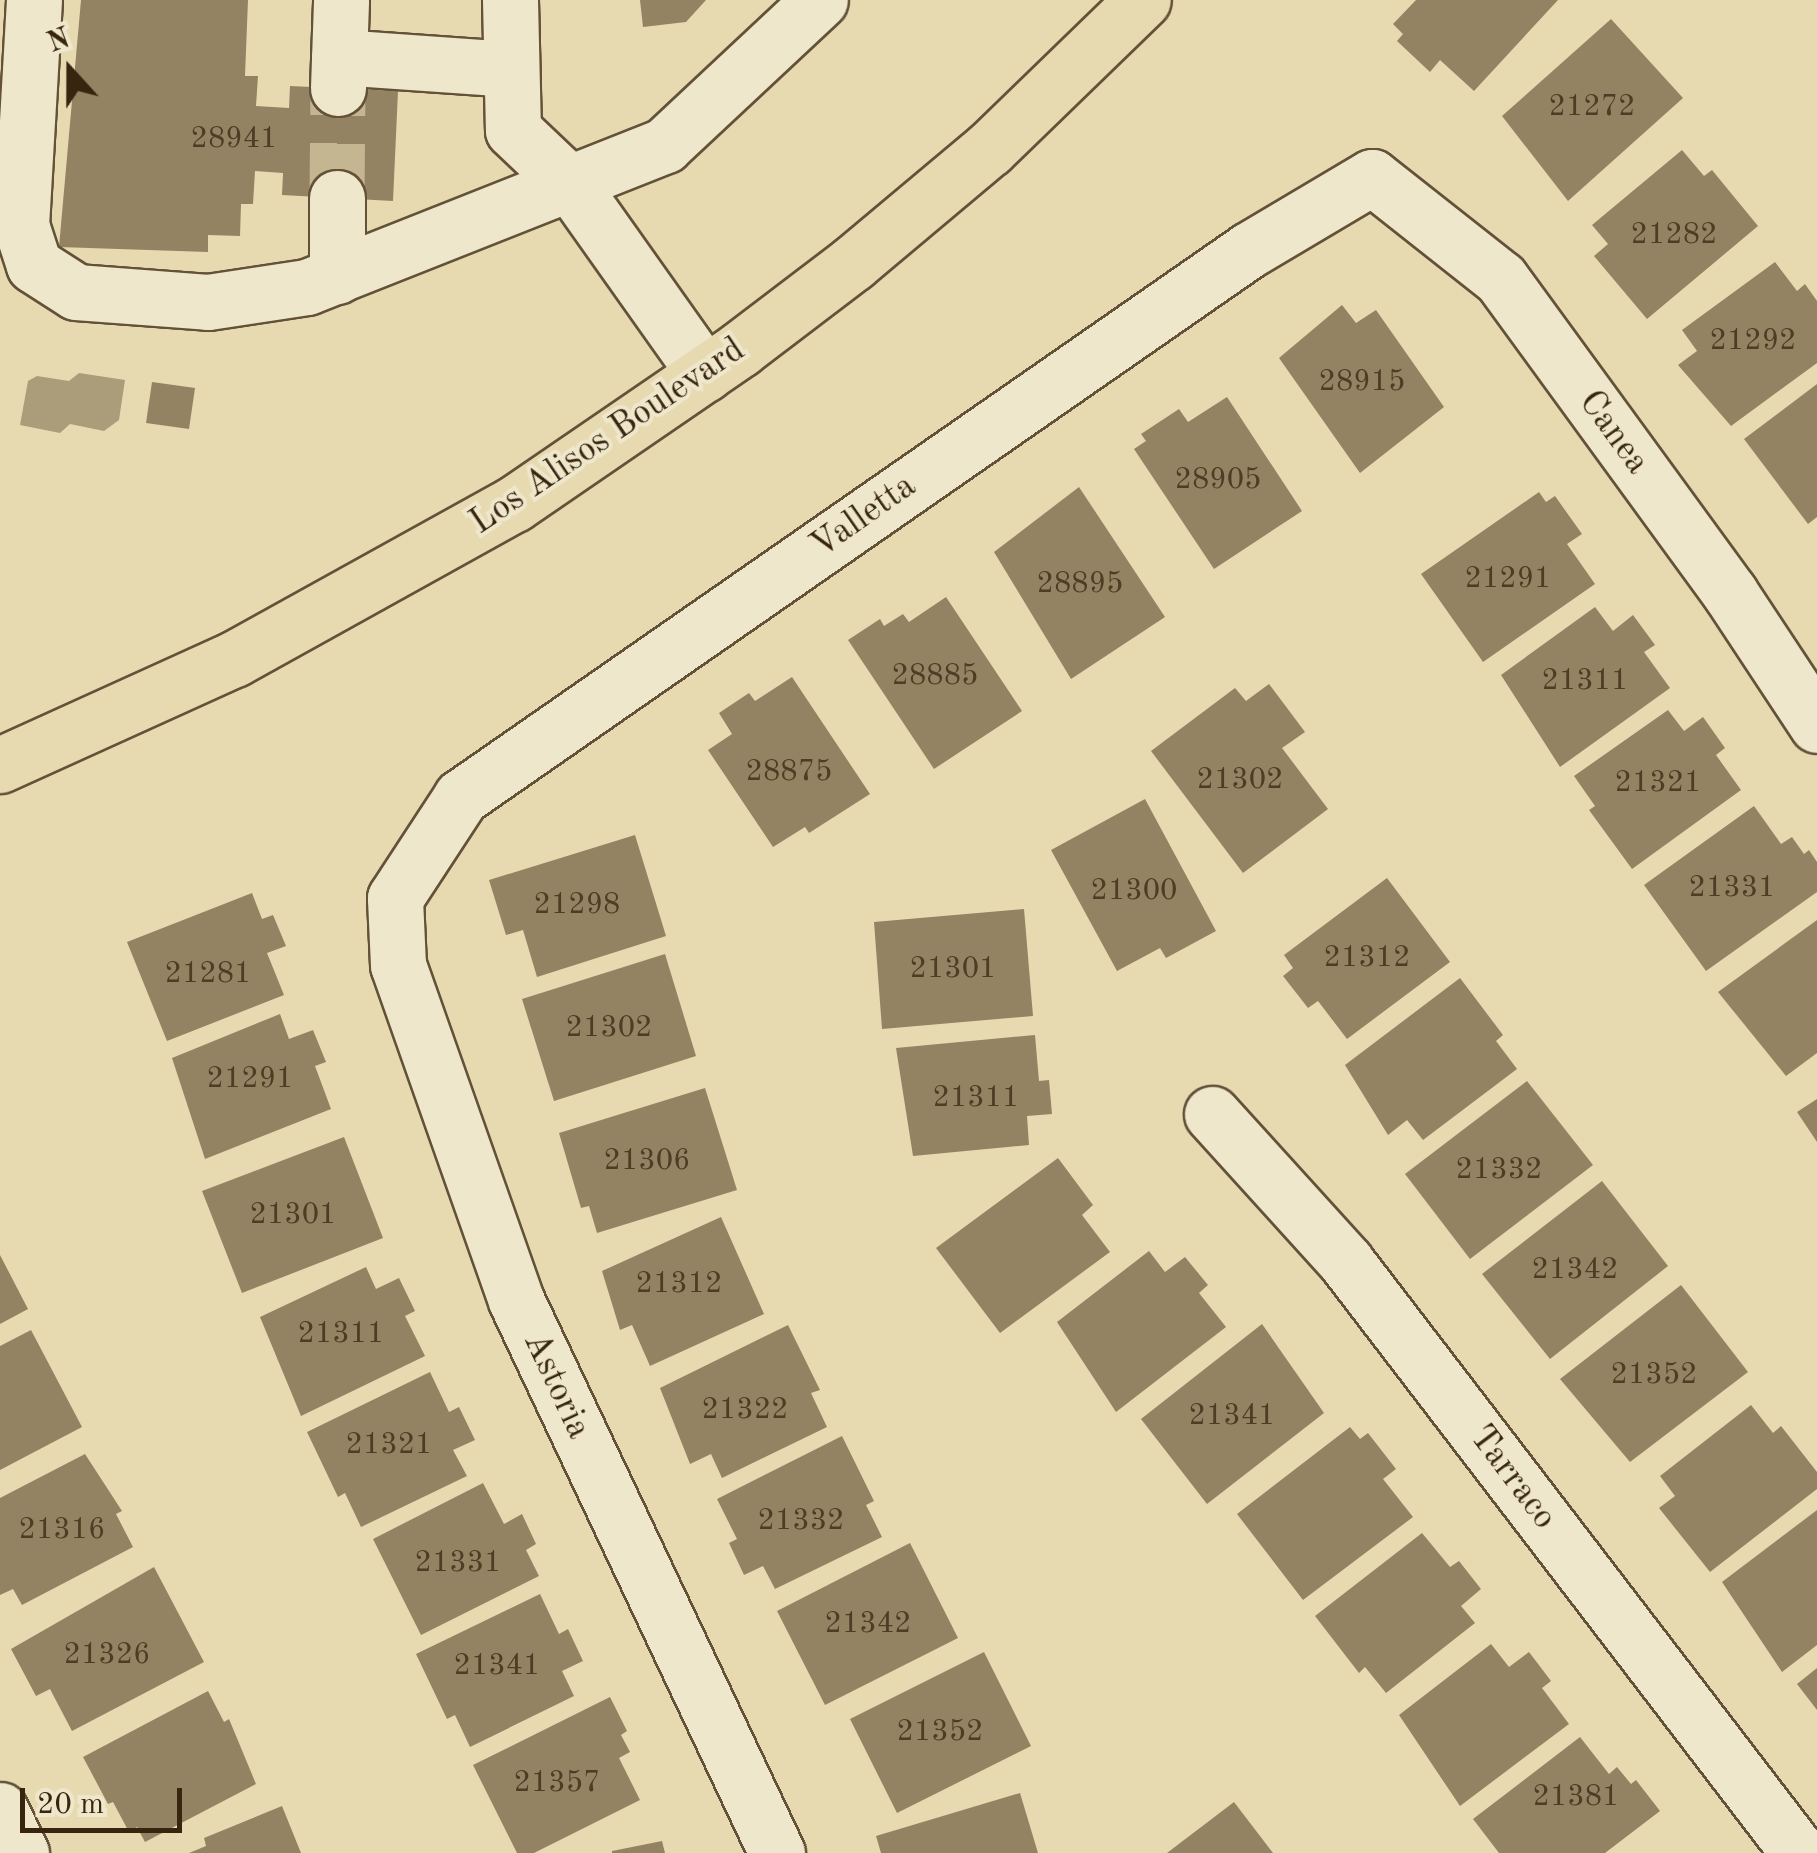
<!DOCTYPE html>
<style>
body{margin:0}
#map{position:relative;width:1817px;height:1853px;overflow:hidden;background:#e7dab1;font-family:"Old Standard TT",serif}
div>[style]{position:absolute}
.water>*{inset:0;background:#ab9c7a}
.building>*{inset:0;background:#938363}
.minor-tunnel>*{height:55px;margin-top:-27.5px;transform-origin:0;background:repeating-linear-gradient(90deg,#c4b691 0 55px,transparent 0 83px)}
.roads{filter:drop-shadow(2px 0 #635238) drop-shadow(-2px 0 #635238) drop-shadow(0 2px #635238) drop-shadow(0 -2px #635238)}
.minor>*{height:55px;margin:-27.5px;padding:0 27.5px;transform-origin:27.5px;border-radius:27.5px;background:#efe7cc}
.major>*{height:55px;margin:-27.5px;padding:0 27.5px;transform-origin:27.5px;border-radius:27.5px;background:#e7dab1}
span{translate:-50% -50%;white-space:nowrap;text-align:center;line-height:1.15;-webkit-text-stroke:8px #efe7cc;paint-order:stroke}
.number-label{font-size:30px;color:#4e3c24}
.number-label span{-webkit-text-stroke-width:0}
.street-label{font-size:35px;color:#37250f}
.north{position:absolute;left:20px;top:20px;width:100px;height:100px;-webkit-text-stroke:8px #efe7cc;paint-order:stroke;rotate:339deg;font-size:28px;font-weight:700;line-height:40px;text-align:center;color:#37250f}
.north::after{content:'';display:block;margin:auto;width:35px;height:45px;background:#37250f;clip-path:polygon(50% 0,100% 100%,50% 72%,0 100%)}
.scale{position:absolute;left:20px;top:1788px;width:162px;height:45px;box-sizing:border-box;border:5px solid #37250f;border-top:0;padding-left:12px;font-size:30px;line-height:35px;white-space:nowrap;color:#37250f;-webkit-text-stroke:8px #efe7cc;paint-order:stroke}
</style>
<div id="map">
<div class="water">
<div style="clip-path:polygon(79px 373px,125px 380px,119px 420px,104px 431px,70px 424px,60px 433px,20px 425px,28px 381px,37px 376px,69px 381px)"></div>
</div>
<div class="building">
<div style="clip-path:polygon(81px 0,248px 0,245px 76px,258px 76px,256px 106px,289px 108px,290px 86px,398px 91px,393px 201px,282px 195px,283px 173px,255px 171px,253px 204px,241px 204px,240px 236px,208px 235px,208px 252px,59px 247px)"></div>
<div style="clip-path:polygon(640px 0,706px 0,686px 22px,643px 27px)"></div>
<div style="clip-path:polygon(1416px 0,1558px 0,1474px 91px,1440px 60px,1430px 72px,1397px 41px,1403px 34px,1393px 24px)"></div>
<div style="clip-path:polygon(1611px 19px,1683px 98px,1568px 201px,1502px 116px)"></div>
<div style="clip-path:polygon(1682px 150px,1704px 176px,1712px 170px,1758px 226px,1647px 319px,1594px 256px,1608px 244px,1592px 225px)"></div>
<div style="clip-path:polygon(1775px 262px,1797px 291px,1805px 284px,1817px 301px,1817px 363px,1731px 426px,1678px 365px,1697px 351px,1682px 330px)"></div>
<div style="clip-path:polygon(1342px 305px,1356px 323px,1376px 310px,1444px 407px,1360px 473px,1279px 358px)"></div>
<div style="clip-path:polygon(152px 382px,195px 388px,189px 429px,146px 423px)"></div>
<div style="clip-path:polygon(1817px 384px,1817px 517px,1808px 524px,1744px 439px)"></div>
<div style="clip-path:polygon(1227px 397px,1302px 511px,1214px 569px,1134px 449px,1146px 441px,1141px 434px,1179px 409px,1188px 422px)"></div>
<div style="clip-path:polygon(1079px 487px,1165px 617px,1071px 679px,994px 552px)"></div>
<div style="clip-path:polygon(1539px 492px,1546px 502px,1555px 496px,1582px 534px,1567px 544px,1595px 584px,1483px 662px,1421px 574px)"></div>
<div style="clip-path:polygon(946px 597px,1022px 711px,934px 769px,848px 640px,880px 619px,884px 626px,903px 614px,909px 622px)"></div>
<div style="clip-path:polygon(1595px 607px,1613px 631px,1633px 615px,1655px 645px,1644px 652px,1670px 688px,1560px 767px,1501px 675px)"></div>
<div style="clip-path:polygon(792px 677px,870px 794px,809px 833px,805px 827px,773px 847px,708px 750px,732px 734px,719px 713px,749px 693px,755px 701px)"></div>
<div style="clip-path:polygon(1269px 684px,1305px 732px,1282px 748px,1328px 809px,1243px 873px,1151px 751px,1235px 688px,1246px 701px)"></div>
<div style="clip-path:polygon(1668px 710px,1684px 731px,1703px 717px,1725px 748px,1716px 755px,1741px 790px,1632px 869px,1589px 810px,1595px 806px,1574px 776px)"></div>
<div style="clip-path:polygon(1145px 799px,1216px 931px,1166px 958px,1160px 948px,1117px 971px,1051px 850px)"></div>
<div style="clip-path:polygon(1754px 806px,1781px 844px,1792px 837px,1804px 854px,1809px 850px,1817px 862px,1817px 892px,1706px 971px,1644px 885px)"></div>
<div style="clip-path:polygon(635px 835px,666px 936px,537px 977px,523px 930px,506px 935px,489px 880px)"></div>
<div style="clip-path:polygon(1387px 878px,1450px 962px,1347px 1039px,1318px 1001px,1308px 1008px,1283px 976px,1293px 968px,1284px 955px)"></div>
<div style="clip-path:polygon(252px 893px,262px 919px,273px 915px,286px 946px,267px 953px,284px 995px,167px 1041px,127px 942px)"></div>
<div style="clip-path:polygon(1024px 909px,1033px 1016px,882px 1029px,874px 922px)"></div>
<div style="clip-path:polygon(1817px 920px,1817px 1053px,1786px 1076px,1718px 992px)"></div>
<div style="clip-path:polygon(665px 954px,696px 1056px,554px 1101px,522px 999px)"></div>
<div style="clip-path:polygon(1460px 978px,1503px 1035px,1496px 1041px,1517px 1069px,1423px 1140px,1407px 1120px,1388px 1135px,1345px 1065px)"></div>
<div style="clip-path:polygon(280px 1014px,289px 1039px,313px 1030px,326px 1062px,315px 1066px,331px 1109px,205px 1159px,172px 1058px)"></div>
<div style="clip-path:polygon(1035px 1035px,1039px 1081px,1049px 1080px,1052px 1114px,1027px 1116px,1029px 1145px,913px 1156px,896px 1048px)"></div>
<div style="clip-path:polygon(1527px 1081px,1593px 1165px,1470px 1259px,1405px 1174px)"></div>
<div style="clip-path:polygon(705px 1088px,737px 1190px,597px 1233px,589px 1206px,581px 1208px,559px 1133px)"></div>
<div style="clip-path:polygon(1817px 1099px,1817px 1142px,1797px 1112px)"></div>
<div style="clip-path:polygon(344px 1137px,383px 1238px,242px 1293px,202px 1191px)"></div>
<div style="clip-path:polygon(1058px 1158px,1093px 1205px,1082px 1215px,1110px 1252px,1000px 1333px,936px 1248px)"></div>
<div style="clip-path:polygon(1602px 1181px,1668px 1266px,1550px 1359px,1482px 1274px)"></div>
<div style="clip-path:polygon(721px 1217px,764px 1314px,650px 1366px,632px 1325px,620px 1330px,602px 1271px)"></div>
<div style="clip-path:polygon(1149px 1251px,1165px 1272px,1185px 1257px,1208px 1285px,1199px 1293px,1226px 1327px,1116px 1412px,1057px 1322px)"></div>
<div style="clip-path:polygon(0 1255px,28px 1309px,0 1324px)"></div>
<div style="clip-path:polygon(366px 1267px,376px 1289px,399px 1278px,415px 1311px,405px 1316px,425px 1356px,301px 1416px,260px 1317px)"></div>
<div style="clip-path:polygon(1681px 1285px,1748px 1372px,1630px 1462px,1560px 1379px)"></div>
<div style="clip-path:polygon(1262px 1324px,1324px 1413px,1207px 1504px,1141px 1419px)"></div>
<div style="clip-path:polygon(788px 1325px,820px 1390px,811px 1393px,827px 1427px,722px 1478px,711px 1454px,690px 1464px,660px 1388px)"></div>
<div style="clip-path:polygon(31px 1330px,82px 1427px,0 1470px,0 1346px)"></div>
<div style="clip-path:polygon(430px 1372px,449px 1412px,459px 1407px,475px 1440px,453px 1450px,467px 1476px,361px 1527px,345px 1493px,338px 1497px,307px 1432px)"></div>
<div style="clip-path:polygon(1751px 1405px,1773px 1433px,1781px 1426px,1817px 1472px,1817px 1489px,1710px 1572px,1659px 1508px,1675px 1496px,1660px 1476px)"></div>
<div style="clip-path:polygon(1350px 1427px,1360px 1439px,1368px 1433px,1396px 1469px,1383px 1479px,1413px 1517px,1303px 1600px,1237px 1514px)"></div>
<div style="clip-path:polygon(842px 1436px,874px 1501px,866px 1505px,882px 1537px,775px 1589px,763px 1566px,744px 1575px,729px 1543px,737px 1539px,717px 1499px)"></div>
<div style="clip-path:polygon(85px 1454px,122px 1511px,116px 1514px,133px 1547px,22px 1605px,13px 1589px,0 1595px,0 1498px)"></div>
<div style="clip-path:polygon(483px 1483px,504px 1524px,522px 1514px,536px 1544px,526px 1550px,539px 1576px,421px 1635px,373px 1539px)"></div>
<div style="clip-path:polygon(1817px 1510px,1817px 1645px,1782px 1672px,1722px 1582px)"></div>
<div style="clip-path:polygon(1422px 1533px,1450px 1567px,1459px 1561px,1481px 1589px,1461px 1606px,1475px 1623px,1386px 1693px,1365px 1667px,1359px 1673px,1315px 1616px)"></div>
<div style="clip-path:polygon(910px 1543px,958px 1638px,825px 1705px,777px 1611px)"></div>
<div style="clip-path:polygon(154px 1567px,204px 1662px,72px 1731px,50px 1689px,36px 1696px,11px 1649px)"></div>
<div style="clip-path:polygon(540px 1594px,559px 1634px,568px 1629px,583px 1661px,562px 1671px,574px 1696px,470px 1747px,455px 1715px,447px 1719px,416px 1654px)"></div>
<div style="clip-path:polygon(1491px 1644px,1509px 1667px,1529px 1652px,1551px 1681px,1542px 1688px,1569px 1724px,1460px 1806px,1399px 1715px)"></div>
<div style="clip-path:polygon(984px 1652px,1031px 1746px,897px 1813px,850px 1719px)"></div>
<div style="clip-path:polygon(1817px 1668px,1817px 1710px,1797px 1684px)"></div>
<div style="clip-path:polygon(208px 1691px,224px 1722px,229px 1719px,256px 1784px,145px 1842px,137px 1827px,129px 1832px,113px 1802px,108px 1804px,83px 1757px)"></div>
<div style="clip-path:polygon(610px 1697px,627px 1731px,621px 1735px,630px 1752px,619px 1758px,640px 1800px,534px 1853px,517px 1853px,473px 1765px)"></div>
<div style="clip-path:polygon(1580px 1737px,1609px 1774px,1617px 1767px,1631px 1784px,1636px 1780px,1660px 1811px,1605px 1853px,1499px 1853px,1473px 1819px)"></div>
<div style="clip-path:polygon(1020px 1793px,1038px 1853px,881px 1853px,876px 1836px)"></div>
<div style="clip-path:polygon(1234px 1802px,1273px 1853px,1167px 1853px)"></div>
<div style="clip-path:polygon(282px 1806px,301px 1853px,189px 1853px,206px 1846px,204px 1838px)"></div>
<div style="clip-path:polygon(662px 1841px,665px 1853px,612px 1853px,612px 1851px)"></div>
</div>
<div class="minor-tunnel">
<div style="left:337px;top:198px;width:110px;rotate:-89.5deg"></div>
</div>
<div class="roads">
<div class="minor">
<div style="left:34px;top:0;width:225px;rotate:93.3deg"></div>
<div style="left:21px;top:225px;width:42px;rotate:72deg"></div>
<div style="left:34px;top:265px;width:50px;rotate:32.7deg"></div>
<div style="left:76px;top:292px;width:132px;rotate:4.3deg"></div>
<div style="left:208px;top:302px;width:100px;rotate:-8.6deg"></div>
<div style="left:307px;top:287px;width:385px;rotate:-21.6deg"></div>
<div style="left:665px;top:145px;width:212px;rotate:-43.1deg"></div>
<div style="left:510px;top:0;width:130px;rotate:88.7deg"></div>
<div style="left:513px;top:130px;width:81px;rotate:43.5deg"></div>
<div style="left:572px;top:186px;width:230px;rotate:54.7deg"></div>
<div style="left:339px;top:57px;width:170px;rotate:4deg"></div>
<div style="left:338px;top:88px;width:88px;rotate:-88deg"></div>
<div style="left:337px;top:198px;width:78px;rotate:90deg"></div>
<div style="left:1212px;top:1114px;width:200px;rotate:47.8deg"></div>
<div style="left:1346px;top:1262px;width:745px;rotate:52.53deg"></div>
<div style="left:0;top:1810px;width:48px;rotate:64deg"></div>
<div style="left:777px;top:1853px;width:611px;rotate:-115.27deg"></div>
<div style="left:516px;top:1300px;width:355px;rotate:-109.4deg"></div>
<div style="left:398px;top:965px;width:67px;rotate:-92.6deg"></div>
<div style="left:395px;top:898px;width:121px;rotate:-56.8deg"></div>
<div style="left:461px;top:797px;width:959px;rotate:-34.77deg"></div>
<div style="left:1249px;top:250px;width:143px;rotate:-30.7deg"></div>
<div style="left:1372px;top:177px;width:164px;rotate:38.3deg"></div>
<div style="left:1501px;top:279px;width:389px;rotate:53.9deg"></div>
<div style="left:1730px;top:593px;width:158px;rotate:56.6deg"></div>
</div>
<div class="major">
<div style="left:0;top:765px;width:257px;rotate:-24.4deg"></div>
<div style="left:234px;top:659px;width:320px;rotate:-29deg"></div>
<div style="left:514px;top:504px;width:274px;rotate:-34.4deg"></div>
<div style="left:740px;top:349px;width:142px;rotate:-37.3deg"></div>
<div style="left:853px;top:263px;width:177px;rotate:-40deg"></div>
<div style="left:989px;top:149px;width:214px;rotate:-44.1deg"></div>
</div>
</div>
<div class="number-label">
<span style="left:1592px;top:107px">21272</span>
<span style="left:234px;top:139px">28941</span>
<span style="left:1674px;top:235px">21282</span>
<span style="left:1753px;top:341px">21292</span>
<span style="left:1362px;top:382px">28915</span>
<span style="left:1218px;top:480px">28905</span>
<span style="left:1508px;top:579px">21291</span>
<span style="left:1080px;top:584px">28895</span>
<span style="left:935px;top:676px">28885</span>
<span style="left:1585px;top:681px">21311</span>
<span style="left:789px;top:772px">28875</span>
<span style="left:1240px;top:780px">21302</span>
<span style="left:1658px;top:783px">21321</span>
<span style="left:1732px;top:888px">21331</span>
<span style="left:1134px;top:891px">21300</span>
<span style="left:577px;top:905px">21298</span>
<span style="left:1367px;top:958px">21312</span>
<span style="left:953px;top:969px">21301</span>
<span style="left:208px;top:974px">21281</span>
<span style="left:609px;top:1028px">21302</span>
<span style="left:250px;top:1079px">21291</span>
<span style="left:976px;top:1098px">21311</span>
<span style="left:647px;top:1161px">21306</span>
<span style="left:1499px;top:1170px">21332</span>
<span style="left:293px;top:1215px">21301</span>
<span style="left:1575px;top:1270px">21342</span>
<span style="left:679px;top:1284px">21312</span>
<span style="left:341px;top:1334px">21311</span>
<span style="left:1654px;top:1375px">21352</span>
<span style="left:745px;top:1410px">21322</span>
<span style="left:1232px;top:1416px">21341</span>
<span style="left:389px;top:1445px">21321</span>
<span style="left:801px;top:1521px">21332</span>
<span style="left:62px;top:1530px">21316</span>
<span style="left:458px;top:1563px">21331</span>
<span style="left:868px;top:1624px">21342</span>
<span style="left:107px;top:1655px">21326</span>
<span style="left:497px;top:1666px">21341</span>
<span style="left:940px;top:1732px">21352</span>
<span style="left:557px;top:1783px">21357</span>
<span style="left:1576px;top:1797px">21381</span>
</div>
<div class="street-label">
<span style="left:1613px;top:433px;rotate:54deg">Canea</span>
<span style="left:608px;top:437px;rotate:-34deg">Los Alisos Boulevard</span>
<span style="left:864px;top:517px;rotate:-35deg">Valletta</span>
<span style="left:556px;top:1386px;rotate:65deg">Astoria</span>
<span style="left:1512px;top:1478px;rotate:53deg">Tarraco</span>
</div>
<div class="north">N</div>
<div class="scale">20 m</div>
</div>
